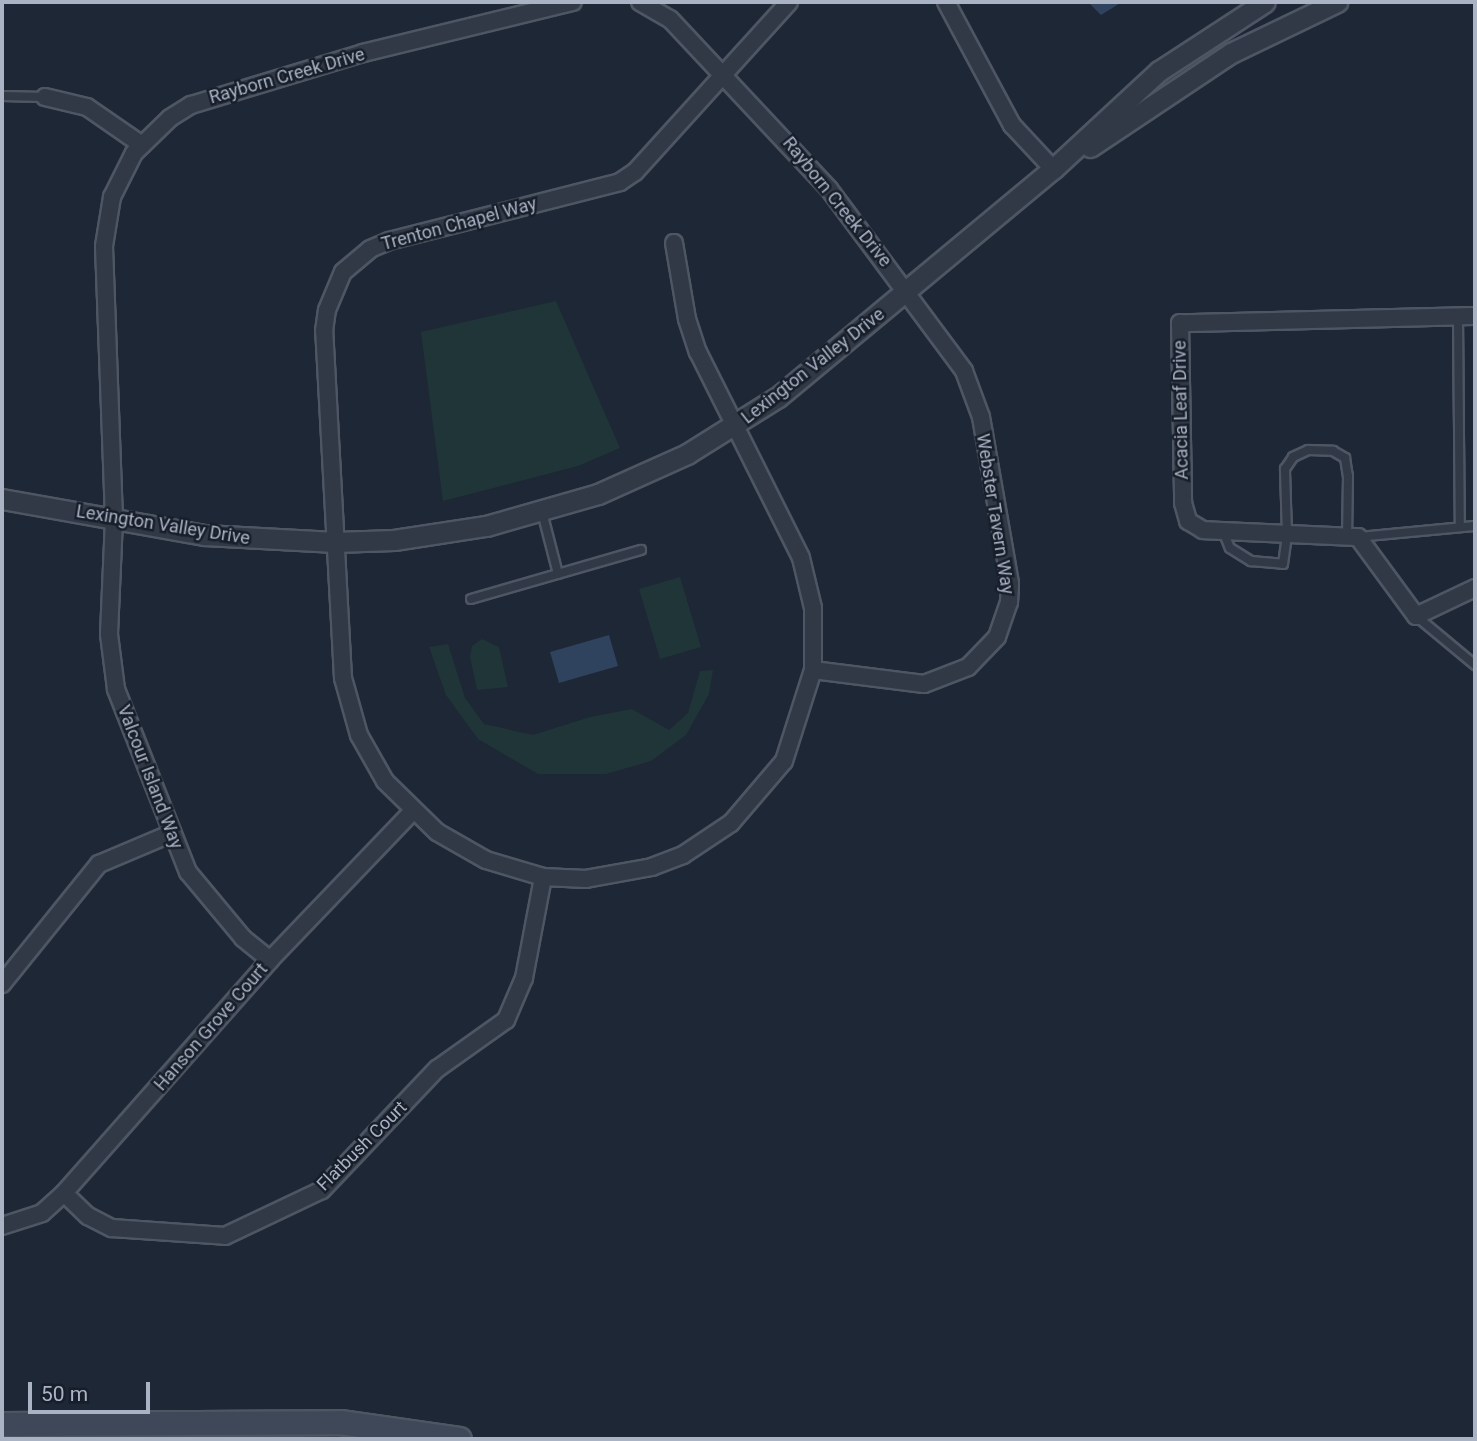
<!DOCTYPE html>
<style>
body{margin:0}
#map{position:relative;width:1477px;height:1441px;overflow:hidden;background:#1d2735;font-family:Roboto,sans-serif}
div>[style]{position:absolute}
.green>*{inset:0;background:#203538}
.water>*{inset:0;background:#2f425e}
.roads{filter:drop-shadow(2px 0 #4e5664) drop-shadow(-2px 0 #4e5664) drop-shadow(0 2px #4e5664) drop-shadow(0 -2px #4e5664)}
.service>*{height:8px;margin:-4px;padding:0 4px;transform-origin:4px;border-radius:4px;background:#313946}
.minor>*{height:16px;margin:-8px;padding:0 8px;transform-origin:8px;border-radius:8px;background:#313946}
.tertiary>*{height:19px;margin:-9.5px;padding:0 9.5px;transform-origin:9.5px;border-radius:9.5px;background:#313946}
.secondary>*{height:23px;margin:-11.5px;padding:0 11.5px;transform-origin:11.5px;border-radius:11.5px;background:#3e4859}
span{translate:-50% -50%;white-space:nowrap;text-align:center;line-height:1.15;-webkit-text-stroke:5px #171e2a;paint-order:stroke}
.street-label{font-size:18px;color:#aab3c4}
.frame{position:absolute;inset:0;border:4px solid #aab3c4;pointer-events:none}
.scale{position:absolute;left:28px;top:1382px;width:122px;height:32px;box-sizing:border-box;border:4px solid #aab3c4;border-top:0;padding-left:9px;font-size:21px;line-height:24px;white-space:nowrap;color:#aab3c4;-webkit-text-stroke:5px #171e2a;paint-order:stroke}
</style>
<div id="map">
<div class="green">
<div style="clip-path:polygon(556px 301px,620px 448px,578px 466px,443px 501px,421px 332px)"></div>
<div style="clip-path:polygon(680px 577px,701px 647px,660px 659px,639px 589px)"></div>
<div style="clip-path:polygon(482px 639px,499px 647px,508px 687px,477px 690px,470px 657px,472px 646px)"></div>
<div style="clip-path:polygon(448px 644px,465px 698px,484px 724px,533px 735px,590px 717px,632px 709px,669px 730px,688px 713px,700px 671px,713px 670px,709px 694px,686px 735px,651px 761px,606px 774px,538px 774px,478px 739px,446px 695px,429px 647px)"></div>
</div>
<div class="water">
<div style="clip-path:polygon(1088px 2px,1122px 2px,1101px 15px)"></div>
<div style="clip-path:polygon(609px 635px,618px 666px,559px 683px,550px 652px)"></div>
</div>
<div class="roads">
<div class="service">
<div style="left:2px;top:96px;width:43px;rotate:1.3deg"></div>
<div style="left:1458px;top:317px;width:210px;rotate:89.5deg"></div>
<div style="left:542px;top:512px;width:64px;rotate:75.5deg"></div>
<div style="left:1223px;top:531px;width:18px;rotate:68deg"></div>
<div style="left:1230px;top:548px;width:25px;rotate:32deg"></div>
<div style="left:1251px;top:561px;width:32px;rotate:5deg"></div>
<div style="left:1283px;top:564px;width:30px;rotate:-82deg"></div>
<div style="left:1287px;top:534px;width:65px;rotate:-91.8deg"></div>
<div style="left:1285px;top:469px;width:14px;rotate:-56deg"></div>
<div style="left:1293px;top:457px;width:17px;rotate:-25deg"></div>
<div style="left:1308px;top:450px;width:25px;rotate:2deg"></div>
<div style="left:1333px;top:451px;width:14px;rotate:30deg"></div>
<div style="left:1345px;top:458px;width:18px;rotate:81deg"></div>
<div style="left:1348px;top:476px;width:61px;rotate:90.9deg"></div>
<div style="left:1358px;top:537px;width:118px;rotate:-5.4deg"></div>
<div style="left:471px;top:599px;width:177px;rotate:-16.1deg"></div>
<div style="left:1416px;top:616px;width:77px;rotate:39.7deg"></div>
</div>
<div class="minor">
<div style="left:640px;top:2px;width:34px;rotate:30deg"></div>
<div style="left:670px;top:19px;width:233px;rotate:46.9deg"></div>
<div style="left:829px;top:189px;width:227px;rotate:53.4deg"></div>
<div style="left:964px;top:371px;width:49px;rotate:69.7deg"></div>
<div style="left:981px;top:417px;width:169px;rotate:80.1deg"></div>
<div style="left:1010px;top:584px;width:18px;rotate:93deg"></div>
<div style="left:1009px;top:602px;width:37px;rotate:109deg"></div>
<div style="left:997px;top:637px;width:42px;rotate:134deg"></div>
<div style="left:968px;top:667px;width:47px;rotate:158.9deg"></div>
<div style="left:924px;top:684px;width:112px;rotate:-172.8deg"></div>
<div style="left:946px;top:2px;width:140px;rotate:61.8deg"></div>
<div style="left:1012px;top:125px;width:60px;rotate:47deg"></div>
<div style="left:45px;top:97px;width:43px;rotate:13.4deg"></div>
<div style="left:87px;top:107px;width:67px;rotate:34.6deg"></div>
<div style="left:674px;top:243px;width:77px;rotate:80.3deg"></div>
<div style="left:687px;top:319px;width:35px;rotate:72deg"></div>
<div style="left:698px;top:352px;width:230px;rotate:63.4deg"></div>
<div style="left:801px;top:558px;width:51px;rotate:76.5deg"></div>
<div style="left:813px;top:608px;width:62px;rotate:90deg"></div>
<div style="left:813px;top:670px;width:96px;rotate:107.7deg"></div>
<div style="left:784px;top:761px;width:82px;rotate:130.5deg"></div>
<div style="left:731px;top:823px;width:58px;rotate:146.3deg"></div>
<div style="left:683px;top:855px;width:33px;rotate:159deg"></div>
<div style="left:652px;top:867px;width:67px;rotate:169.7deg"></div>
<div style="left:586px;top:879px;width:43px;rotate:-177.3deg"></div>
<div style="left:543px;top:877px;width:59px;rotate:-163.4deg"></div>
<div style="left:486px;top:860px;width:56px;rotate:-150.3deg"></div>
<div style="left:437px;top:832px;width:73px;rotate:-135.6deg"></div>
<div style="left:385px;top:781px;width:53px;rotate:-119.5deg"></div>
<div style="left:359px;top:735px;width:59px;rotate:-105.7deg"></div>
<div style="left:343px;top:678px;width:348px;rotate:-93.1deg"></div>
<div style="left:324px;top:331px;width:21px;rotate:-82deg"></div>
<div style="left:327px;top:310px;width:41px;rotate:-67.2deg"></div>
<div style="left:343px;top:272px;width:35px;rotate:-40deg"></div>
<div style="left:370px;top:249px;width:21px;rotate:-23deg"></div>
<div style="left:389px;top:241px;width:238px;rotate:-14.3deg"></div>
<div style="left:620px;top:182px;width:18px;rotate:-34deg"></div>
<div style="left:635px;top:172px;width:229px;rotate:-47.8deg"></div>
<div style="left:1475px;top:316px;width:295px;rotate:178.6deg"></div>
<div style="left:1180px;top:323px;width:180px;rotate:89deg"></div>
<div style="left:1183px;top:503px;width:19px;rotate:74deg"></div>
<div style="left:1188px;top:521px;width:17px;rotate:31deg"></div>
<div style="left:1203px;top:530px;width:155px;rotate:2.6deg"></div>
<div style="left:1358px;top:537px;width:98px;rotate:53.7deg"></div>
<div style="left:1416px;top:616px;width:65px;rotate:-25.4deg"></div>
<div style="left:270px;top:960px;width:35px;rotate:-141deg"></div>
<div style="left:243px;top:938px;width:86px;rotate:-129.8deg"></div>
<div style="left:188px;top:872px;width:197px;rotate:-111.5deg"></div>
<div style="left:116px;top:689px;width:55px;rotate:-97.3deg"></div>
<div style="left:109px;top:634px;width:115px;rotate:-87.5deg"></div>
<div style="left:114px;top:519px;width:273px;rotate:-92.1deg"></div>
<div style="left:104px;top:246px;width:50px;rotate:-80.7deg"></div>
<div style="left:112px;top:197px;width:49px;rotate:-63.4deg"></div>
<div style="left:134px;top:153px;width:50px;rotate:-44.2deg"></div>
<div style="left:170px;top:118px;width:25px;rotate:-32deg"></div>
<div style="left:191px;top:105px;width:180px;rotate:-16.8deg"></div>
<div style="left:363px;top:53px;width:216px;rotate:-13.7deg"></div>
<div style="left:2px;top:984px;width:154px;rotate:-51.1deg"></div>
<div style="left:99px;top:864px;width:77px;rotate:-22.9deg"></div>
<div style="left:64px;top:1193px;width:33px;rotate:44deg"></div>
<div style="left:88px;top:1216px;width:27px;rotate:27deg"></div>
<div style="left:112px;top:1228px;width:113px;rotate:4deg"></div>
<div style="left:225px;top:1236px;width:107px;rotate:-25.4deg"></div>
<div style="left:322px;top:1190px;width:167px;rotate:-46.5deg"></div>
<div style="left:437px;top:1069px;width:85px;rotate:-35.4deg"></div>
<div style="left:506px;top:1020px;width:46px;rotate:-66.8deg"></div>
<div style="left:524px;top:978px;width:103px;rotate:-79.3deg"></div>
<div style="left:2px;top:1226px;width:42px;rotate:-18deg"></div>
<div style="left:42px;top:1213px;width:30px;rotate:-42deg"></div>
<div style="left:64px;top:1193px;width:311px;rotate:-48.5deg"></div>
<div style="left:270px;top:960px;width:205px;rotate:-46.2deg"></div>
</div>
<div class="tertiary">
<div style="left:1090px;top:147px;width:169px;rotate:-33.7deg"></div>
<div style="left:1231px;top:53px;width:118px;rotate:-25.7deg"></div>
<div style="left:2px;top:499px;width:206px;rotate:10.1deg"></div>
<div style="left:205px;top:535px;width:130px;rotate:3.1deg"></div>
<div style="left:335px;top:542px;width:59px;rotate:-1.9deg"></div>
<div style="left:394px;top:540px;width:93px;rotate:-8.7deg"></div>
<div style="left:486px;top:526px;width:116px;rotate:-15.9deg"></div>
<div style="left:598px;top:494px;width:98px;rotate:-24.2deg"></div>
<div style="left:687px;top:454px;width:107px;rotate:-32.1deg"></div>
<div style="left:778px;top:397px;width:357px;rotate:-39.7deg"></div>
<div style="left:1053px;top:169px;width:144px;rotate:-42.8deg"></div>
<div style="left:1159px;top:71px;width:126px;rotate:-33.1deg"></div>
</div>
<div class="secondary">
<div style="left:2px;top:1424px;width:338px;rotate:-0.3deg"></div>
<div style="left:340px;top:1422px;width:120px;rotate:8.1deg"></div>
</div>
</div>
<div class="street-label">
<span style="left:287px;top:76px;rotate:-16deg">Rayborn Creek Drive</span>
<span style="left:837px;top:202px;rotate:51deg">Rayborn Creek Drive</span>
<span style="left:459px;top:224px;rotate:-15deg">Trenton Chapel Way</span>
<span style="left:813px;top:366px;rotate:-38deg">Lexington Valley Drive</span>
<span style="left:1181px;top:410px;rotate:-91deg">Acacia Leaf Drive</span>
<span style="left:995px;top:514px;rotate:81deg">Webster Tavern Way</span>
<span style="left:163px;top:525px;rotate:9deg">Lexington Valley Drive</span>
<span style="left:150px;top:777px;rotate:69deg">Valcour Island Way</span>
<span style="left:211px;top:1027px;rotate:-49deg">Hanson Grove Court</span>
<span style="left:362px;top:1146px;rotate:-45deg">Flatbush Court</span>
</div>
<div class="frame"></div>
<div class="scale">50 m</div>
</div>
